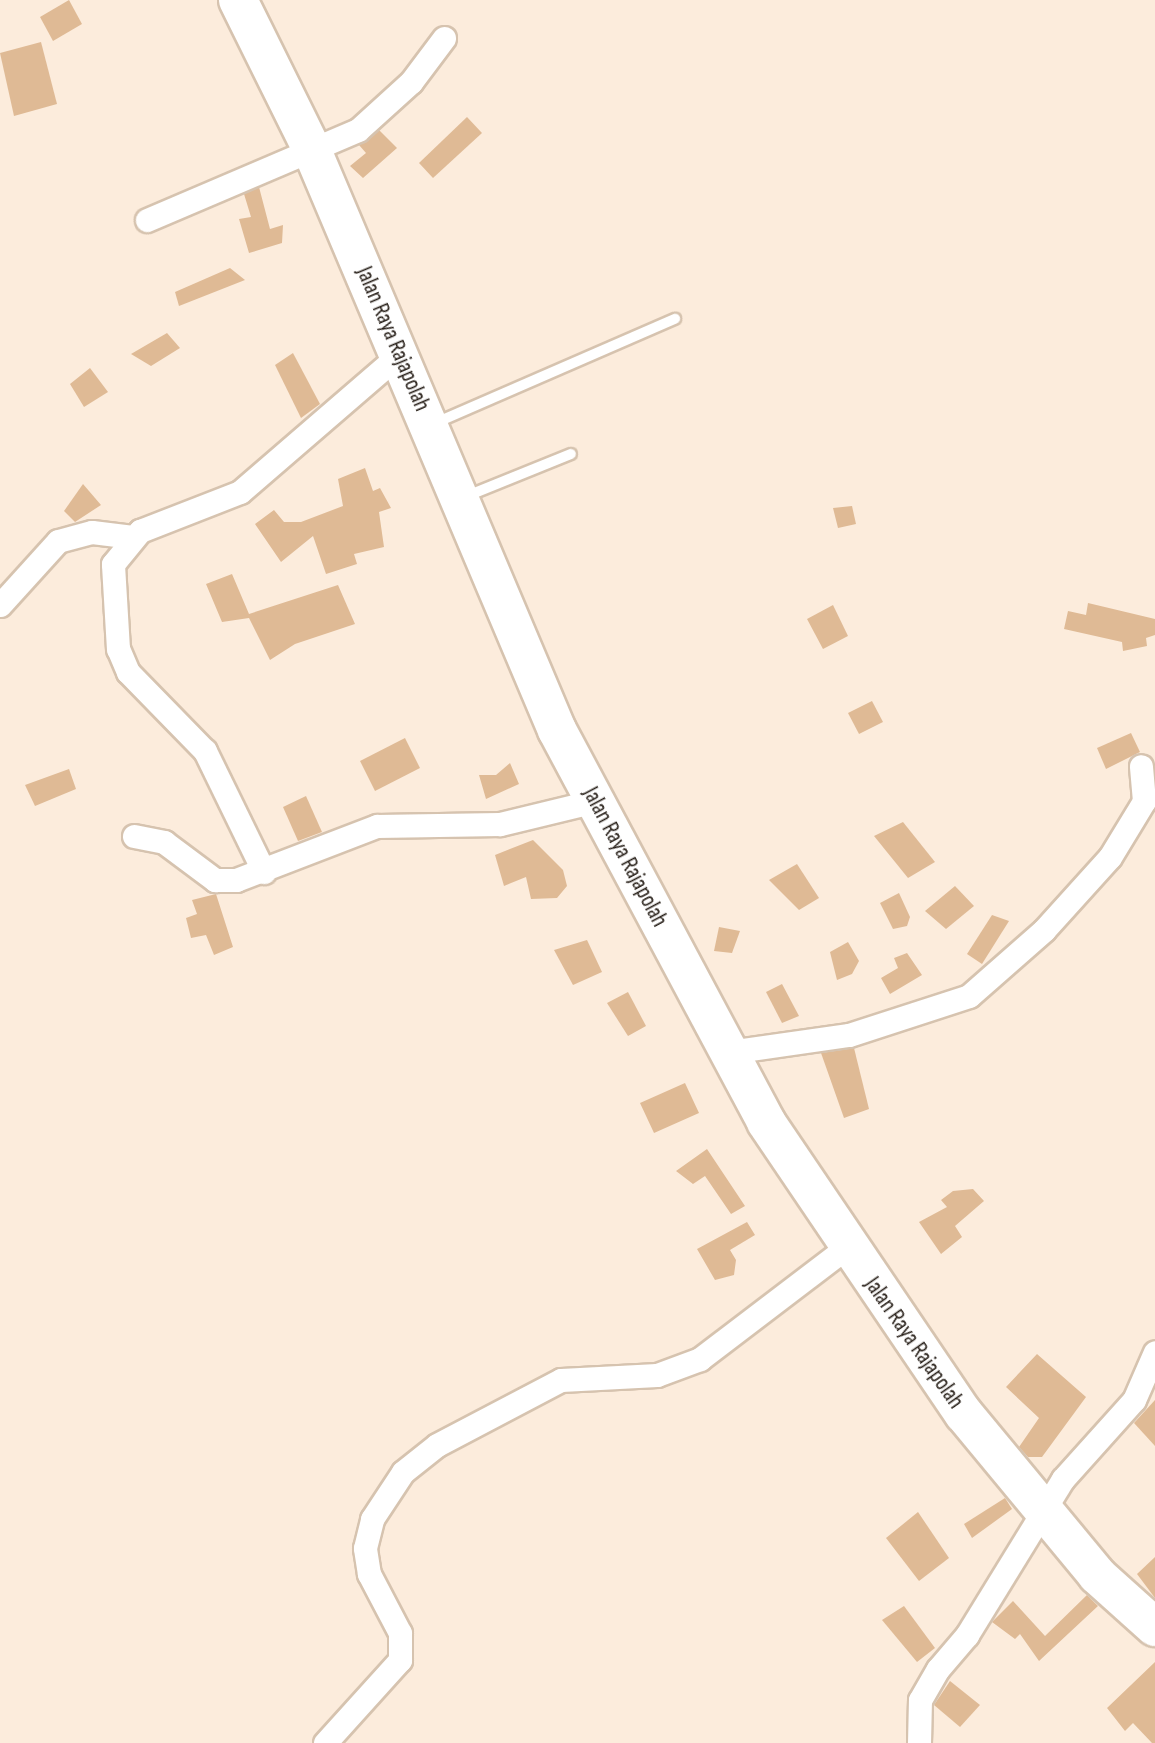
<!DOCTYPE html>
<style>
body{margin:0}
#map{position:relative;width:1155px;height:1743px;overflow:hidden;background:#fcecdc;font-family:"Sofia Sans Condensed",sans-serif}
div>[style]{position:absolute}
.building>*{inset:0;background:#dfba95}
.roads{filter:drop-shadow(2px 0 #d6c3af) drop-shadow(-2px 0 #d6c3af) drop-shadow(0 2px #d6c3af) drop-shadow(0 -2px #d6c3af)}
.lane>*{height:10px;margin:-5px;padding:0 5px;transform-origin:5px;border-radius:5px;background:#fff}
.street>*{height:23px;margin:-11.5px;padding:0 11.5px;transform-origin:11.5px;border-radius:11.5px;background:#fff}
.highway>*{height:38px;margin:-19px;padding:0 19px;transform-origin:19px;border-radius:19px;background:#fff}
span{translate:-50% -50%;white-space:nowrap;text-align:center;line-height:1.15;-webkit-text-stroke:6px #fff;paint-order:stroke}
.street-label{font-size:23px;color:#261e17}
</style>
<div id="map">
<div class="building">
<div style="clip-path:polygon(69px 0,82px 24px,53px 41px,40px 17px)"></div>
<div style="clip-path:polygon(41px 42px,57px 104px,14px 116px,0 53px)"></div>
<div style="clip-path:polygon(467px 117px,482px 133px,433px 178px,419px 163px)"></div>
<div style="clip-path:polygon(379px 130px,397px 148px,363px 178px,350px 166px,366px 153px,359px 145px)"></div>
<div style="clip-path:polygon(259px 187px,270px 229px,283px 225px,282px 243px,249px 253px,239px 219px,251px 217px,244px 194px)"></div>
<div style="clip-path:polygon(230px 268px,245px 280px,179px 306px,175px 292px)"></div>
<div style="clip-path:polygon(167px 333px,180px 348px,151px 366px,131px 354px)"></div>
<div style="clip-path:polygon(293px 353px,320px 404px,301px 418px,275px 365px)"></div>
<div style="clip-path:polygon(90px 368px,108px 392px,84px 407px,70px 384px)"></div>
<div style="clip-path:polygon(365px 468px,373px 491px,380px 488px,391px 508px,379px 512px,384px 547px,354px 554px,357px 564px,326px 574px,313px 536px,281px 562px,255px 524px,274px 510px,284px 522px,301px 522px,343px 506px,338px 479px)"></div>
<div style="clip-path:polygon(83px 484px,101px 505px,75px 522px,64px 511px)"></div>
<div style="clip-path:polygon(852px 506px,856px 524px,838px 528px,833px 508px)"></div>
<div style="clip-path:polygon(232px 574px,249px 614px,338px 585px,355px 624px,295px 644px,270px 660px,249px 618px,222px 622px,206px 584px)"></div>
<div style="clip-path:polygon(1088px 603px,1155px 619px,1155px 635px,1146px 638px,1147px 646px,1123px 651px,1122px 642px,1064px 629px,1068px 611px,1086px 615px)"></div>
<div style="clip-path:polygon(833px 605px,848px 636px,823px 649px,807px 619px)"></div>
<div style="clip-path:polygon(872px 701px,883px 722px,859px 734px,848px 713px)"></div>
<div style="clip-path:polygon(1131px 733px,1140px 752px,1106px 769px,1097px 748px)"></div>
<div style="clip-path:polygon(405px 738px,420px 768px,375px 791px,360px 761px)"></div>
<div style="clip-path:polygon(510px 763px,519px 784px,486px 799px,479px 775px,496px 775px)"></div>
<div style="clip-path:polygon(69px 769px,76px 789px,35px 806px,25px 785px)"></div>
<div style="clip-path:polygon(306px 796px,322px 832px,298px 841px,283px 807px)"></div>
<div style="clip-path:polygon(903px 822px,935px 862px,908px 878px,874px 836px)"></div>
<div style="clip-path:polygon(533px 840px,563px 870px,567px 886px,557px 898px,531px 899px,526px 877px,504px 886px,495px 855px)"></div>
<div style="clip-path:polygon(797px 864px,819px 898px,799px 910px,769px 880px)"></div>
<div style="clip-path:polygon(955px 886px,974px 906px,946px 929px,925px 911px)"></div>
<div style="clip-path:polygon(899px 893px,910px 917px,907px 926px,893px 929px,880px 903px)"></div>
<div style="clip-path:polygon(216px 894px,233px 947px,214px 955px,206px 935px,191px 938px,186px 918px,197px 914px,192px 900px)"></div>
<div style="clip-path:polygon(992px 915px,1009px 921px,982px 964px,967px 954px)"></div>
<div style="clip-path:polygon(719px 927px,740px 931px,732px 953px,714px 951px)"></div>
<div style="clip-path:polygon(587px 940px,602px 972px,573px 985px,554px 950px)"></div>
<div style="clip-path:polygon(848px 942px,859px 961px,852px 974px,837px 980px,830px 952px)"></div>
<div style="clip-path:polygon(907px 953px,922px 975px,890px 994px,881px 978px,898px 968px,894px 958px)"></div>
<div style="clip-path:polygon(782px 984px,799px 1016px,782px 1023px,766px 992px)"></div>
<div style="clip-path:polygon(628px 992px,646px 1026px,628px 1036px,607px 1003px)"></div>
<div style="clip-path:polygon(854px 1048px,869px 1109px,844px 1118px,821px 1053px)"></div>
<div style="clip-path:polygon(685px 1083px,699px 1113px,654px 1133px,640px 1103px)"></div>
<div style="clip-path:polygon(707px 1149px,745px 1206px,731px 1214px,705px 1176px,693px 1184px,676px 1171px)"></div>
<div style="clip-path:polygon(973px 1189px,984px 1201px,955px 1226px,962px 1237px,941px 1254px,919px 1222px,947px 1207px,941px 1200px,953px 1191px)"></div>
<div style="clip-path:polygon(747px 1222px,755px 1235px,730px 1250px,736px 1260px,734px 1275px,715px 1280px,697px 1249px)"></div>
<div style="clip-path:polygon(1037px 1354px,1086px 1397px,1042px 1457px,1028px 1457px,1019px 1447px,1039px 1418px,1006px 1387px)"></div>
<div style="clip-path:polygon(1155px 1400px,1155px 1446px,1134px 1423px)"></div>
<div style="clip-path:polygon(1005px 1498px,1012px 1509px,972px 1538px,964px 1524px)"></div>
<div style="clip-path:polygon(918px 1512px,949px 1558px,919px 1581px,886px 1538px)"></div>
<div style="clip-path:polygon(1155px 1557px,1155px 1598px,1137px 1574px)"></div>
<div style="clip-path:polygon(1087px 1595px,1098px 1606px,1039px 1661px,1020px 1634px,1015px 1639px,992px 1622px,1013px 1601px,1045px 1636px)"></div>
<div style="clip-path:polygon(904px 1606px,935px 1648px,917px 1662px,882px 1620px)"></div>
<div style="clip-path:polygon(1155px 1662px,1155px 1743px,1152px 1743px,1133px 1723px,1125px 1731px,1107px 1708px)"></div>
<div style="clip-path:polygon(950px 1681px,980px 1705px,960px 1727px,934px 1705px)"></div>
</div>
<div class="roads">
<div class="lane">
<div style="left:433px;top:424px;width:264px;rotate:-23.5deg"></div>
<div style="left:467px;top:496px;width:112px;rotate:-22deg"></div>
</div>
<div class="street">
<div style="left:147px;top:220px;width:229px;rotate:-23.1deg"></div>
<div style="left:358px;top:130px;width:72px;rotate:-42.2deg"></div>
<div style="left:411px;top:82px;width:55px;rotate:-53.1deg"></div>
<div style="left:0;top:605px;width:86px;rotate:-47.8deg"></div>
<div style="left:58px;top:541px;width:35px;rotate:-15deg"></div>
<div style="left:92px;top:532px;width:39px;rotate:7deg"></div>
<div style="left:134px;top:836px;width:31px;rotate:11deg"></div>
<div style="left:164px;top:842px;width:64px;rotate:36.7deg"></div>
<div style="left:215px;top:880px;width:21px"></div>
<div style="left:236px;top:880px;width:151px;rotate:-21deg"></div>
<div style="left:377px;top:826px;width:123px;rotate:-0.9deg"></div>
<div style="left:500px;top:824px;width:98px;rotate:-13.6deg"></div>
<div style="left:264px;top:872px;width:135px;rotate:-116deg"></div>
<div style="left:205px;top:751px;width:110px;rotate:-134.3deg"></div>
<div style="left:128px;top:672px;width:25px;rotate:-113deg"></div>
<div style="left:118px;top:649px;width:85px;rotate:-93.4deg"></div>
<div style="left:113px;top:564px;width:43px;rotate:-50.7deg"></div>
<div style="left:140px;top:531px;width:107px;rotate:-21.3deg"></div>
<div style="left:240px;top:492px;width:211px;rotate:-40.8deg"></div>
<div style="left:729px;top:1052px;width:121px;rotate:-8.1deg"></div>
<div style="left:849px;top:1035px;width:126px;rotate:-18deg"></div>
<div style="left:969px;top:996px;width:100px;rotate:-41.3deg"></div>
<div style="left:1044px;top:930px;width:98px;rotate:-47.9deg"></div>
<div style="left:1110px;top:857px;width:66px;rotate:-58.7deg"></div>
<div style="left:1144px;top:801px;width:35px;rotate:-95deg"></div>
<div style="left:325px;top:1743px;width:112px;rotate:-47.9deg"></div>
<div style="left:400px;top:1660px;width:27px;rotate:-90deg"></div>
<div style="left:400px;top:1633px;width:67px;rotate:-117.7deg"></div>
<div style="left:369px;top:1574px;width:26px;rotate:-99deg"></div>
<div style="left:365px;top:1548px;width:30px;rotate:-76deg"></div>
<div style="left:372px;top:1519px;width:56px;rotate:-56.6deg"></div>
<div style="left:403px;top:1472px;width:43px;rotate:-38.5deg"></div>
<div style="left:437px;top:1445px;width:140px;rotate:-27.7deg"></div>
<div style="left:561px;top:1380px;width:96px;rotate:-3deg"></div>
<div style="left:657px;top:1375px;width:46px;rotate:-20.4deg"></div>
<div style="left:700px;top:1359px;width:185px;rotate:-37.3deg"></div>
<div style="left:919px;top:1743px;width:43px;rotate:-88.7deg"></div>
<div style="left:920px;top:1700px;width:36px;rotate:-60deg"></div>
<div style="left:938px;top:1669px;width:45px;rotate:-49.5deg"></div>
<div style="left:967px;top:1635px;width:183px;rotate:-58.4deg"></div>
<div style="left:1063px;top:1479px;width:106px;rotate:-48.1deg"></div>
<div style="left:1134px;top:1400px;width:52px;rotate:-66.4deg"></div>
</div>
<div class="highway">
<div style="left:238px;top:0;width:165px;rotate:63.7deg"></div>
<div style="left:311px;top:148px;width:632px;rotate:67.09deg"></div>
<div style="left:557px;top:730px;width:444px;rotate:61.9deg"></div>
<div style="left:766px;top:1122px;width:353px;rotate:55.9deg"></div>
<div style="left:964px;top:1414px;width:209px;rotate:50.4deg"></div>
<div style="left:1097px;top:1575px;width:78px;rotate:41.9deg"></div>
</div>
</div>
<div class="street-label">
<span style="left:393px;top:339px;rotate:67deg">Jalan Raya Rajapolah</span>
<span style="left:625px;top:857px;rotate:62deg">Jalan Raya Rajapolah</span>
<span style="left:914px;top:1343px;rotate:55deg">Jalan Raya Rajapolah</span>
</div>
</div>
